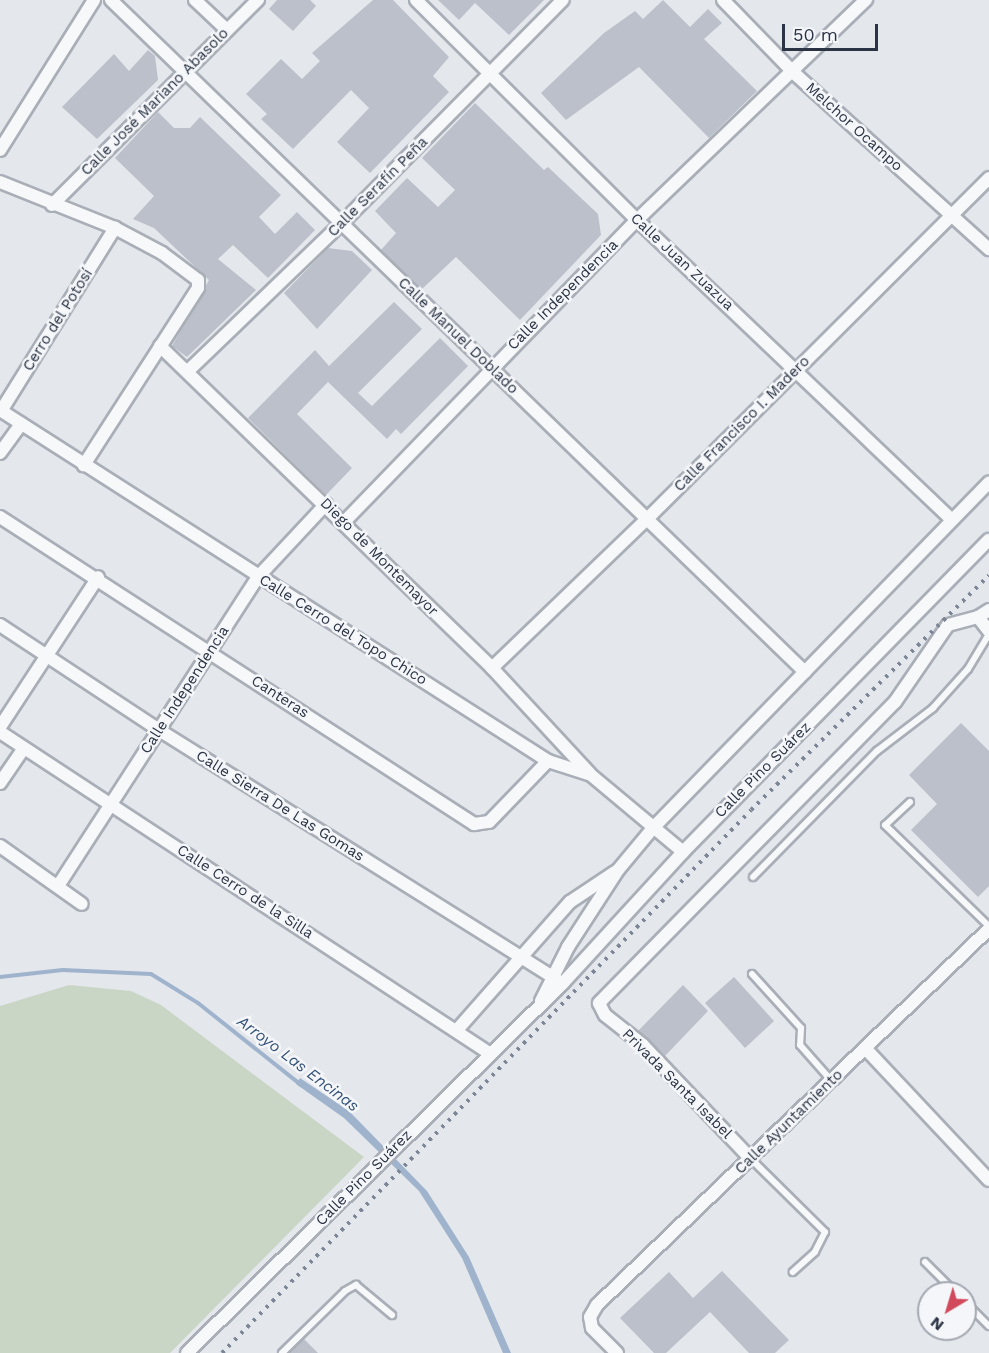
<!DOCTYPE html>
<meta charset="utf-8">
<style>
body{margin:0}
#map{position:relative;width:989px;height:1353px;overflow:hidden;background:#e4e7ec;font-family:"Work Sans",sans-serif}
div>[style]{position:absolute}
.green>*{inset:0;background:#c9d6c5}
.water>*{inset:0;background:#9fb4cc}
.stream>*{height:4px;margin:-2px;padding:0 2px;transform-origin:2px;border-radius:2px;background:#9fb4cc}
.building>*{inset:0;background:#bbc0ca}
.roads{filter:drop-shadow(2px 0 #a9aeb7) drop-shadow(-2px 0 #a9aeb7) drop-shadow(0 2px #a9aeb7) drop-shadow(0 -2px #a9aeb7)}
.lane>*{height:6px;margin:-3px;padding:0 3px;transform-origin:3px;border-radius:3px;background:#f7f8fa}
.street>*{height:12px;margin:-6px;padding:0 6px;transform-origin:6px;border-radius:6px;background:#f7f8fa}
.rail>*{height:4px;margin-top:-2px;transform-origin:0;background:repeating-linear-gradient(90deg,#7d8696 0 3px,transparent 0 9px)}
span{translate:-50% -50%;white-space:nowrap;text-align:center;line-height:1.15;-webkit-text-stroke:5px #f4f6f9;paint-order:stroke}
.street-label{font-size:15px;color:#2b3445}
.water-label{font-size:16px;color:#34527a;font-style:italic}
.north{position:absolute;left:917px;top:1281px;width:60px;height:60px;box-sizing:border-box;background:#f4f6f9;border:2px solid #a4a8b1;border-radius:50%;rotate:218deg;font-size:16px;font-weight:700;line-height:24px;text-align:center;color:#2b3445}
.north::after{content:'';display:block;margin:auto;width:21px;height:27px;background:#d1495b;clip-path:polygon(50% 0,100% 100%,50% 72%,0 100%)}
.scale{position:absolute;left:782px;top:24px;width:96px;height:27px;box-sizing:border-box;border:3px solid #2b3445;border-top:0;padding-left:8px;font-size:18px;line-height:21px;white-space:nowrap;color:#2b3445;-webkit-text-stroke:4px #f4f6f9;paint-order:stroke}
</style>
<div id="map">
<div class="green">
<div style="clip-path:polygon(69px 985px,131px 991px,161px 1005px,364px 1157px,170px 1353px,0 1353px,0 1006px)"></div>
</div>
<div class="water">
<div style="clip-path:polygon(300px 1078px,349px 1111px,427px 1191px,469px 1257px,511px 1353px,503px 1353px,462px 1258px,419px 1191px,344px 1118px,296px 1084px)"></div>
</div>
<div class="stream">
<div style="left:0;top:977px;width:63px;rotate:-6.3deg"></div>
<div style="left:63px;top:970px;width:88px;rotate:2.6deg"></div>
<div style="left:151px;top:974px;width:55px;rotate:31.7deg"></div>
<div style="left:198px;top:1003px;width:132px;rotate:38.5deg"></div>
</div>
<div class="building">
<div style="clip-path:polygon(277px 0,310px 0,316px 6px,293px 31px,269px 9px)"></div>
<div style="clip-path:polygon(373px 0,393px 0,449px 57px,433px 76px,449px 92px,370px 173px,337px 142px,369px 108px,351px 90px,293px 149px,261px 119px,267px 114px,246px 94px,281px 59px,302px 79px,320px 61px,312px 53px)"></div>
<div style="clip-path:polygon(438px 0,544px 0,509px 35px,475px 3px,459px 20px)"></div>
<div style="clip-path:polygon(663px 0,690px 27px,708px 9px,722px 23px,704px 39px,757px 91px,709px 138px,639px 67px,566px 120px,541px 93px,604px 33px,635px 11px,643px 19px)"></div>
<div style="clip-path:polygon(148px 50px,155px 56px,158px 80px,97px 139px,62px 107px,114px 54px,129px 71px)"></div>
<div style="clip-path:polygon(475px 103px,544px 170px,548px 167px,598px 214px,601px 235px,520px 320px,456px 257px,422px 289px,381px 250px,396px 233px,375px 211px,407px 178px,438px 207px,455px 190px,422px 158px)"></div>
<div style="clip-path:polygon(158px 112px,174px 128px,190px 128px,200px 117px,281px 195px,259px 217px,275px 234px,297px 212px,315px 230px,268px 278px,233px 245px,218px 259px,256px 290px,187px 357px,172px 346px,209px 280px,154px 228px,133px 219px,154px 196px,115px 158px)"></div>
<div style="clip-path:polygon(328px 248px,352px 251px,372px 270px,317px 329px,284px 293px)"></div>
<div style="clip-path:polygon(394px 302px,422px 329px,358px 393px,372px 406px,440px 338px,468px 366px,401px 434px,396px 429px,387px 439px,328px 382px,297px 414px,352px 468px,326px 495px,248px 418px,315px 350px,329px 366px)"></div>
<div style="clip-path:polygon(961px 723px,989px 751px,989px 886px,978px 897px,911px 830px,937px 804px,909px 775px)"></div>
<div style="clip-path:polygon(734px 977px,774px 1021px,745px 1048px,705px 1003px)"></div>
<div style="clip-path:polygon(683px 985px,708px 1011px,665px 1056px,638px 1031px)"></div>
<div style="clip-path:polygon(722px 1271px,789px 1340px,775px 1353px,749px 1353px,710px 1312px,666px 1353px,654px 1353px,620px 1318px,669px 1272px,693px 1298px)"></div>
<div style="clip-path:polygon(304px 1339px,318px 1353px,290px 1353px)"></div>
</div>
<div class="roads">
<div class="lane">
<div style="left:910px;top:802px;width:34px;rotate:137deg"></div>
<div style="left:885px;top:825px;width:145px;rotate:44.2deg"></div>
<div style="left:753px;top:877px;width:177px;rotate:-45.5deg"></div>
<div style="left:877px;top:751px;width:71px;rotate:-37.5deg"></div>
<div style="left:933px;top:708px;width:52px;rotate:-48.1deg"></div>
<div style="left:968px;top:669px;width:41px;rotate:-59deg"></div>
<div style="left:752px;top:974px;width:73px;rotate:47.8deg"></div>
<div style="left:801px;top:1028px;width:17px;rotate:93deg"></div>
<div style="left:800px;top:1045px;width:47px;rotate:48.5deg"></div>
<div style="left:751px;top:1159px;width:104px;rotate:44.6deg"></div>
<div style="left:825px;top:1232px;width:22px;rotate:117deg"></div>
<div style="left:815px;top:1252px;width:30px;rotate:138deg"></div>
<div style="left:925px;top:1262px;width:44px;rotate:45deg"></div>
<div style="left:965px;top:1302px;width:34px;rotate:45deg"></div>
<div style="left:282px;top:1353px;width:88px;rotate:-44.5deg"></div>
<div style="left:345px;top:1291px;width:13px;rotate:-29deg"></div>
<div style="left:356px;top:1285px;width:47px;rotate:39.8deg"></div>
</div>
<div class="street">
<div style="left:111px;top:0;width:966px;rotate:44.08deg"></div>
<div style="left:195px;top:0;width:44px;rotate:43.2deg"></div>
<div style="left:416px;top:0;width:312px;rotate:44.9deg"></div>
<div style="left:637px;top:220px;width:435px;rotate:43.6deg"></div>
<div style="left:723px;top:0;width:102px;rotate:45.8deg"></div>
<div style="left:794px;top:73px;width:263px;rotate:42.1deg"></div>
<div style="left:0;top:150px;width:177px;rotate:-57.9deg"></div>
<div style="left:0;top:182px;width:124px;rotate:21.8deg"></div>
<div style="left:115px;top:228px;width:53px;rotate:28deg"></div>
<div style="left:162px;top:253px;width:45px;rotate:36.9deg"></div>
<div style="left:198px;top:280px;width:8px;rotate:90deg"></div>
<div style="left:198px;top:288px;width:211px;rotate:122.8deg"></div>
<div style="left:52px;top:205px;width:291px;rotate:-44.9deg"></div>
<div style="left:160px;top:346px;width:463px;rotate:44.1deg"></div>
<div style="left:492px;top:668px;width:144px;rotate:47.2deg"></div>
<div style="left:188px;top:371px;width:212px;rotate:-43.9deg"></div>
<div style="left:341px;top:224px;width:315px;rotate:-45.3deg"></div>
<div style="left:0;top:410px;width:651px;rotate:32.64deg"></div>
<div style="left:548px;top:761px;width:45px;rotate:18deg"></div>
<div style="left:591px;top:775px;width:120px;rotate:39.9deg"></div>
<div style="left:1px;top:411px;width:216px;rotate:-58.1deg"></div>
<div style="left:0;top:453px;width:36px;rotate:-54deg"></div>
<div style="left:0;top:517px;width:565px;rotate:32.93deg"></div>
<div style="left:474px;top:824px;width:15px;rotate:-8deg"></div>
<div style="left:489px;top:822px;width:85px;rotate:-46deg"></div>
<div style="left:344px;top:522px;width:421px;rotate:-45.9deg"></div>
<div style="left:637px;top:220px;width:318px;rotate:-43.9deg"></div>
<div style="left:978px;top:617px;width:18px;rotate:52deg"></div>
<div style="left:0;top:625px;width:191px;rotate:33.4deg"></div>
<div style="left:159px;top:730px;width:469px;rotate:32.1deg"></div>
<div style="left:492px;top:668px;width:215px;rotate:-43.9deg"></div>
<div style="left:647px;top:519px;width:483px;rotate:-44.9deg"></div>
<div style="left:0;top:727px;width:179px;rotate:-56.8deg"></div>
<div style="left:0;top:732px;width:585px;rotate:33.28deg"></div>
<div style="left:0;top:783px;width:42px;rotate:-55.6deg"></div>
<div style="left:0;top:846px;width:100px;rotate:35.3deg"></div>
<div style="left:58px;top:886px;width:367px;rotate:-57.1deg"></div>
<div style="left:257px;top:578px;width:101px;rotate:-47deg"></div>
<div style="left:541px;top:1001px;width:60px;rotate:-63.4deg"></div>
<div style="left:568px;top:947px;width:92px;rotate:-57deg"></div>
<div style="left:618px;top:870px;width:55px;rotate:-50.2deg"></div>
<div style="left:653px;top:828px;width:482px;rotate:-45.8deg"></div>
<div style="left:457px;top:1030px;width:171px;rotate:-48.6deg"></div>
<div style="left:570px;top:902px;width:54px;rotate:-33.7deg"></div>
<div style="left:865px;top:1048px;width:181px;rotate:46.8deg"></div>
<div style="left:751px;top:1159px;width:157px;rotate:-133.5deg"></div>
<div style="left:643px;top:1045px;width:48px;rotate:-141.7deg"></div>
<div style="left:605px;top:1015px;width:13px;rotate:-117deg"></div>
<div style="left:599px;top:1003px;width:422px;rotate:-45.5deg"></div>
<div style="left:895px;top:702px;width:93px;rotate:-55.5deg"></div>
<div style="left:948px;top:625px;width:31px;rotate:-15deg"></div>
<div style="left:978px;top:617px;width:13px;rotate:-32deg"></div>
<div style="left:187px;top:1353px;width:528px;rotate:-44.54deg"></div>
<div style="left:563px;top:983px;width:178px;rotate:-47.5deg"></div>
<div style="left:683px;top:852px;width:437px;rotate:-45.6deg"></div>
<div style="left:617px;top:1353px;width:35px;rotate:-135deg"></div>
<div style="left:592px;top:1328px;width:11px;rotate:-100deg"></div>
<div style="left:590px;top:1317px;width:14px;rotate:-60deg"></div>
<div style="left:597px;top:1305px;width:543px;rotate:-43.81deg"></div>
</div>
</div>
<div class="rail">
<div style="left:222px;top:1353px;width:758px;rotate:-45.75deg"></div>
<div style="left:751px;top:810px;width:334px;rotate:-44.6deg"></div>
</div>
<div class="street-label">
<span style="left:155px;top:102px;rotate:-45deg">Calle José Mariano Abasolo</span>
<span style="left:854px;top:127px;rotate:42deg">Melchor Ocampo</span>
<span style="left:378px;top:187px;rotate:-45deg">Calle Serafín Peña</span>
<span style="left:682px;top:262px;rotate:43deg">Calle Juan Zuazua</span>
<span style="left:563px;top:295px;rotate:-45deg">Calle Independencia</span>
<span style="left:58px;top:320px;rotate:-58deg">Cerro del Potosí</span>
<span style="left:458px;top:336px;rotate:44deg">Calle Manuel Doblado</span>
<span style="left:742px;top:424px;rotate:-45deg">Calle Francisco I. Madero</span>
<span style="left:379px;top:557px;rotate:45deg">Diego de Montemayor</span>
<span style="left:343px;top:630px;rotate:32deg">Calle Cerro del Topo Chico</span>
<span style="left:185px;top:690px;rotate:-57deg">Calle Independencia</span>
<span style="left:280px;top:697px;rotate:33deg">Canteras</span>
<span style="left:763px;top:770px;rotate:-45deg">Calle Pino Suárez</span>
<span style="left:280px;top:806px;rotate:32deg">Calle Sierra De Las Gomas</span>
<span style="left:245px;top:892px;rotate:33deg">Calle Cerro de la Silla</span>
<span style="left:677px;top:1084px;rotate:45deg">Privada Santa Isabel</span>
<span style="left:789px;top:1122px;rotate:-44deg">Calle Ayuntamiento</span>
<span style="left:364px;top:1178px;rotate:-45deg">Calle Pino Suárez</span>
</div>
<div class="water-label">
<span style="left:298px;top:1064px;rotate:37deg">Arroyo Las Encinas</span>
</div>
<div class="north">N</div>
<div class="scale">50 m</div>
</div>
